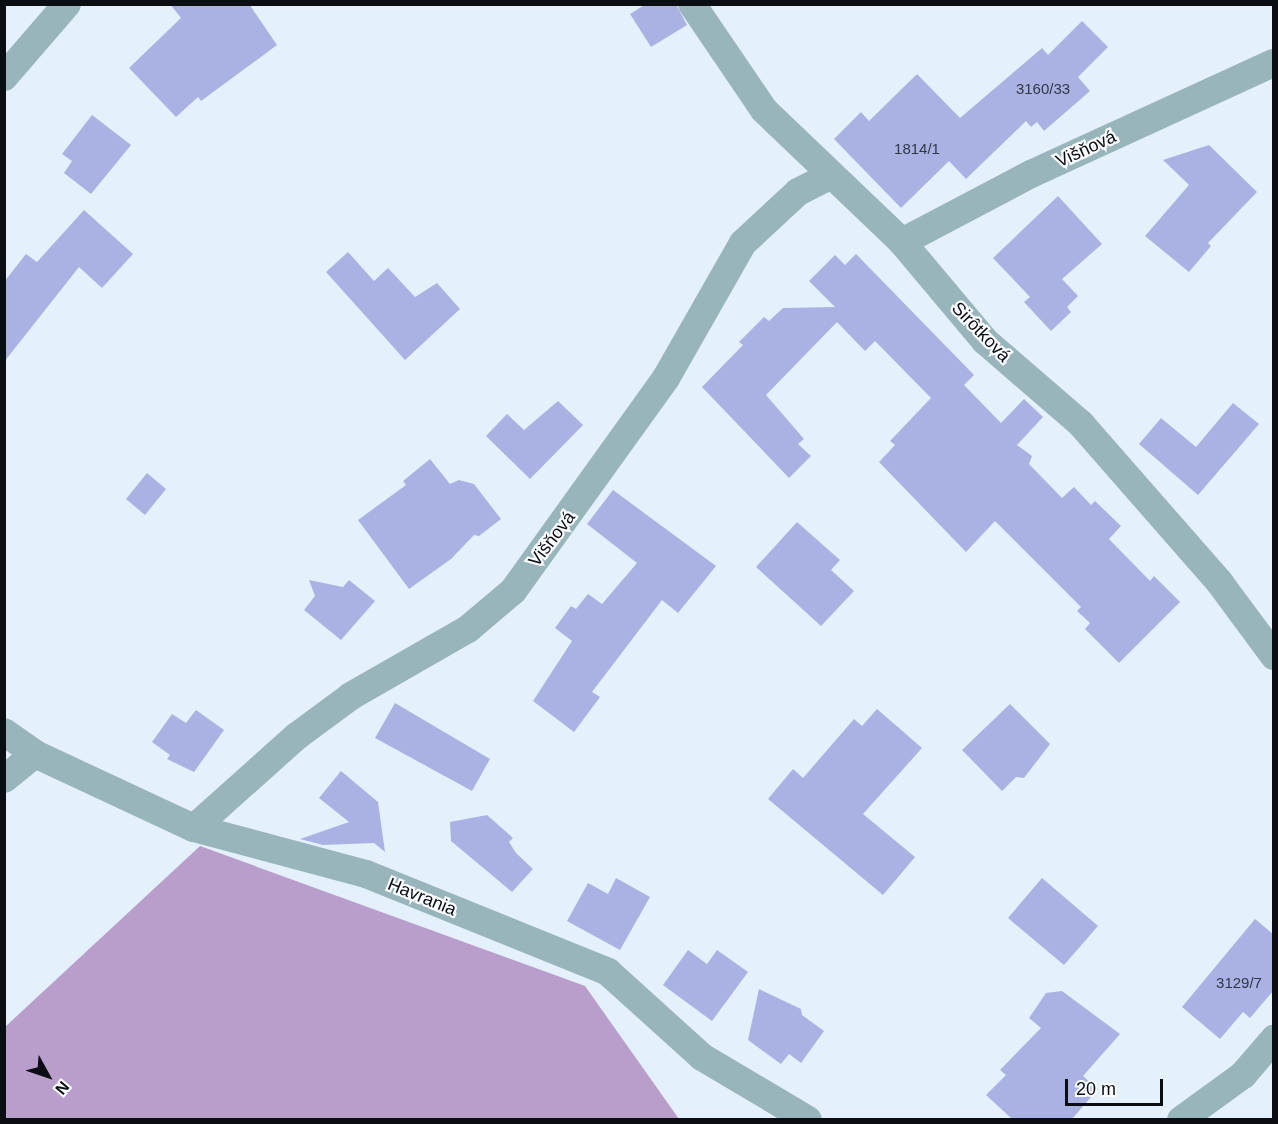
<!DOCTYPE html>
<meta charset="utf-8">
<style>
body{margin:0}
#map{position:relative;width:1278px;height:1124px;overflow:hidden;background:#e4f1fc;font-family:Helvetica,sans-serif}
div>[style]{position:absolute}
.forest>*{inset:0;background:#b99ecc}
.building>*{inset:0;background:#aab2e4}
.street>*{height:28px;margin:-14px;padding:0 14px;transform-origin:14px;border-radius:14px;background:#98b5bb}
span{translate:-50% -50%;white-space:nowrap;text-align:center;line-height:1.15;-webkit-text-stroke:4.5px #fafcff;paint-order:stroke}
.number-label{font-size:15px;color:#323746}
.number-label span{-webkit-text-stroke-width:0}
.street-label{font-size:18px;color:#0a0e12}
.frame{position:absolute;inset:0;border:6px solid #0a0e12;pointer-events:none}
.north{position:absolute;left:18px;top:1046px;width:60px;height:60px;-webkit-text-stroke:4px #fafcff;paint-order:stroke;rotate:130deg;font-size:16px;font-weight:700;line-height:24px;text-align:center;color:#0a0e12}
.north::after{content:'';display:block;margin:auto;width:21px;height:27px;background:#0a0e12;clip-path:polygon(50% 0,100% 100%,50% 72%,0 100%)}
.scale{position:absolute;left:1065px;top:1079px;width:98px;height:27px;box-sizing:border-box;border:3px solid #0a0e12;border-top:0;padding-left:8px;font-size:18px;line-height:21px;white-space:nowrap;color:#0a0e12;-webkit-text-stroke:4px #fafcff;paint-order:stroke}
</style>
<div id="map">
<div class="forest">
<div style="clip-path:polygon(200px 846px,585px 986px,679px 1119px,5px 1119px,5px 1027px)"></div>
</div>
<div class="building">
<div style="clip-path:polygon(170px 4px,249px 4px,277px 45px,201px 101px,198px 97px,176px 117px,129px 68px,181px 18px)"></div>
<div style="clip-path:polygon(646px 4px,676px 4px,687px 25px,651px 47px,630px 14px)"></div>
<div style="clip-path:polygon(1082px 21px,1108px 47px,1078px 77px,1090px 91px,1044px 131px,1037px 122px,1031px 127px,1026px 121px,966px 179px,949px 161px,901px 208px,834px 139px,861px 112px,869px 121px,917px 74px,960px 118px,1042px 48px,1048px 55px)"></div>
<div style="clip-path:polygon(92px 115px,131px 145px,91px 194px,64px 173px,72px 161px,62px 154px)"></div>
<div style="clip-path:polygon(1209px 145px,1257px 192px,1208px 243px,1211px 246px,1189px 272px,1145px 236px,1189px 185px,1163px 160px)"></div>
<div style="clip-path:polygon(1058px 196px,1102px 244px,1062px 279px,1078px 296px,1067px 307px,1071px 312px,1051px 331px,1024px 302px,1030px 297px,993px 258px)"></div>
<div style="clip-path:polygon(84px 210px,133px 254px,102px 288px,79px 267px,4px 362px,4px 282px,26px 254px,37px 262px)"></div>
<div style="clip-path:polygon(348px 252px,374px 281px,388px 268px,415px 297px,437px 283px,460px 309px,405px 360px,326px 272px)"></div>
<div style="clip-path:polygon(856px 254px,974px 375px,964px 385px,1001px 423px,1024px 399px,1043px 417px,1017px 445px,1032px 456px,1029px 464px,1062px 498px,1074px 487px,1091px 505px,1095px 501px,1121px 526px,1109px 539px,1150px 581px,1154px 576px,1180px 602px,1119px 663px,1085px 629px,1090px 623px,1077px 611px,1081px 607px,995px 521px,966px 552px,879px 462px,895px 445px,890px 441px,931px 398px,875px 341px,865px 351px,837px 322px,766px 395px,804px 439px,798px 444px,811px 456px,789px 478px,702px 387px,743px 345px,739px 342px,764px 317px,769px 321px,783px 308px,835px 307px,809px 281px,835px 255px,845px 265px)"></div>
<div style="clip-path:polygon(558px 401px,583px 425px,530px 479px,486px 436px,507px 414px,524px 430px)"></div>
<div style="clip-path:polygon(1233px 403px,1259px 424px,1198px 495px,1139px 444px,1161px 418px,1196px 447px)"></div>
<div style="clip-path:polygon(430px 459px,450px 484px,459px 480px,474px 484px,501px 519px,479px 536px,474px 535px,451px 559px,409px 589px,358px 520px,406px 485px,403px 481px)"></div>
<div style="clip-path:polygon(147px 473px,166px 489px,145px 515px,126px 499px)"></div>
<div style="clip-path:polygon(613px 490px,716px 566px,678px 613px,662px 600px,592px 692px,600px 697px,574px 732px,533px 701px,572px 641px,555px 628px,571px 606px,576px 609px,588px 594px,602px 604px,637px 563px,587px 524px)"></div>
<div style="clip-path:polygon(797px 522px,840px 560px,831px 570px,854px 591px,821px 626px,756px 567px)"></div>
<div style="clip-path:polygon(309px 580px,343px 587px,349px 580px,375px 601px,341px 640px,304px 610px,315px 596px)"></div>
<div style="clip-path:polygon(395px 703px,490px 759px,472px 791px,375px 738px)"></div>
<div style="clip-path:polygon(1010px 704px,1050px 744px,1024px 778px,1016px 777px,1002px 791px,962px 750px)"></div>
<div style="clip-path:polygon(877px 709px,922px 748px,863px 814px,915px 857px,883px 895px,768px 799px,793px 769px,803px 778px,854px 719px,862px 726px)"></div>
<div style="clip-path:polygon(196px 710px,224px 730px,194px 772px,167px 759px,170px 755px,152px 742px,172px 714px,186px 723px)"></div>
<div style="clip-path:polygon(341px 771px,378px 802px,385px 852px,374px 843px,323px 845px,300px 839px,349px 822px,319px 798px)"></div>
<div style="clip-path:polygon(487px 815px,513px 838px,509px 842px,516px 853px,533px 869px,512px 892px,451px 841px,450px 822px)"></div>
<div style="clip-path:polygon(616px 878px,650px 897px,620px 950px,567px 921px,588px 883px,608px 894px)"></div>
<div style="clip-path:polygon(1042px 878px,1098px 926px,1064px 965px,1008px 918px)"></div>
<div style="clip-path:polygon(1255px 919px,1274px 935px,1274px 990px,1250px 1018px,1243px 1012px,1220px 1039px,1182px 1007px)"></div>
<div style="clip-path:polygon(688px 950px,707px 964px,717px 950px,748px 972px,712px 1021px,663px 985px)"></div>
<div style="clip-path:polygon(759px 989px,801px 1009px,802px 1015px,824px 1031px,801px 1063px,789px 1054px,781px 1064px,748px 1040px)"></div>
<div style="clip-path:polygon(1062px 991px,1120px 1034px,1083px 1076px,1098px 1089px,1072px 1119px,1012px 1119px,986px 1095px,1006px 1075px,1000px 1070px,1041px 1028px,1029px 1018px,1046px 993px)"></div>
</div>
<div class="street">
<div style="left:692px;top:4px;width:128px;rotate:55.8deg"></div>
<div style="left:764px;top:110px;width:191px;rotate:43.7deg"></div>
<div style="left:902px;top:242px;width:129px;rotate:50deg"></div>
<div style="left:985px;top:341px;width:127px;rotate:40.8deg"></div>
<div style="left:1081px;top:424px;width:211px;rotate:48.8deg"></div>
<div style="left:1220px;top:583px;width:91px;rotate:53.5deg"></div>
<div style="left:4px;top:77px;width:96px;rotate:-49.2deg"></div>
<div style="left:902px;top:242px;width:146px;rotate:-27.8deg"></div>
<div style="left:1031px;top:174px;width:267px;rotate:-24.6deg"></div>
<div style="left:4px;top:732px;width:38px;rotate:35deg"></div>
<div style="left:35px;top:754px;width:175px;rotate:25deg"></div>
<div style="left:194px;top:828px;width:178px;rotate:15deg"></div>
<div style="left:366px;top:874px;width:261px;rotate:22deg"></div>
<div style="left:608px;top:972px;width:127px;rotate:42.1deg"></div>
<div style="left:702px;top:1057px;width:123px;rotate:30.7deg"></div>
<div style="left:4px;top:779px;width:40px;rotate:-39deg"></div>
<div style="left:194px;top:828px;width:138px;rotate:-41.8deg"></div>
<div style="left:297px;top:736px;width:67px;rotate:-36.5deg"></div>
<div style="left:351px;top:696px;width:135px;rotate:-29.8deg"></div>
<div style="left:468px;top:629px;width:59px;rotate:-40.2deg"></div>
<div style="left:513px;top:591px;width:262px;rotate:-54.3deg"></div>
<div style="left:666px;top:378px;width:155px;rotate:-60.3deg"></div>
<div style="left:743px;top:243px;width:75px;rotate:-42.8deg"></div>
<div style="left:798px;top:192px;width:36px;rotate:-27deg"></div>
<div style="left:1181px;top:1120px;width:77px;rotate:-36deg"></div>
<div style="left:1243px;top:1075px;width:48px;rotate:-49.3deg"></div>
</div>
<div class="number-label">
<span style="left:1043px;top:89px">3160/33</span>
<span style="left:917px;top:149px">1814/1</span>
<span style="left:1239px;top:983px">3129/7</span>
</div>
<div class="street-label">
<span style="left:1086px;top:149px;rotate:-25deg">Višňová</span>
<span style="left:981px;top:332px;rotate:46deg">Sirôtková</span>
<span style="left:552px;top:539px;rotate:-53deg">Višňová</span>
<span style="left:422px;top:897px;rotate:22deg">Havrania</span>
</div>
<div class="frame"></div>
<div class="north">N</div>
<div class="scale">20 m</div>
</div>
